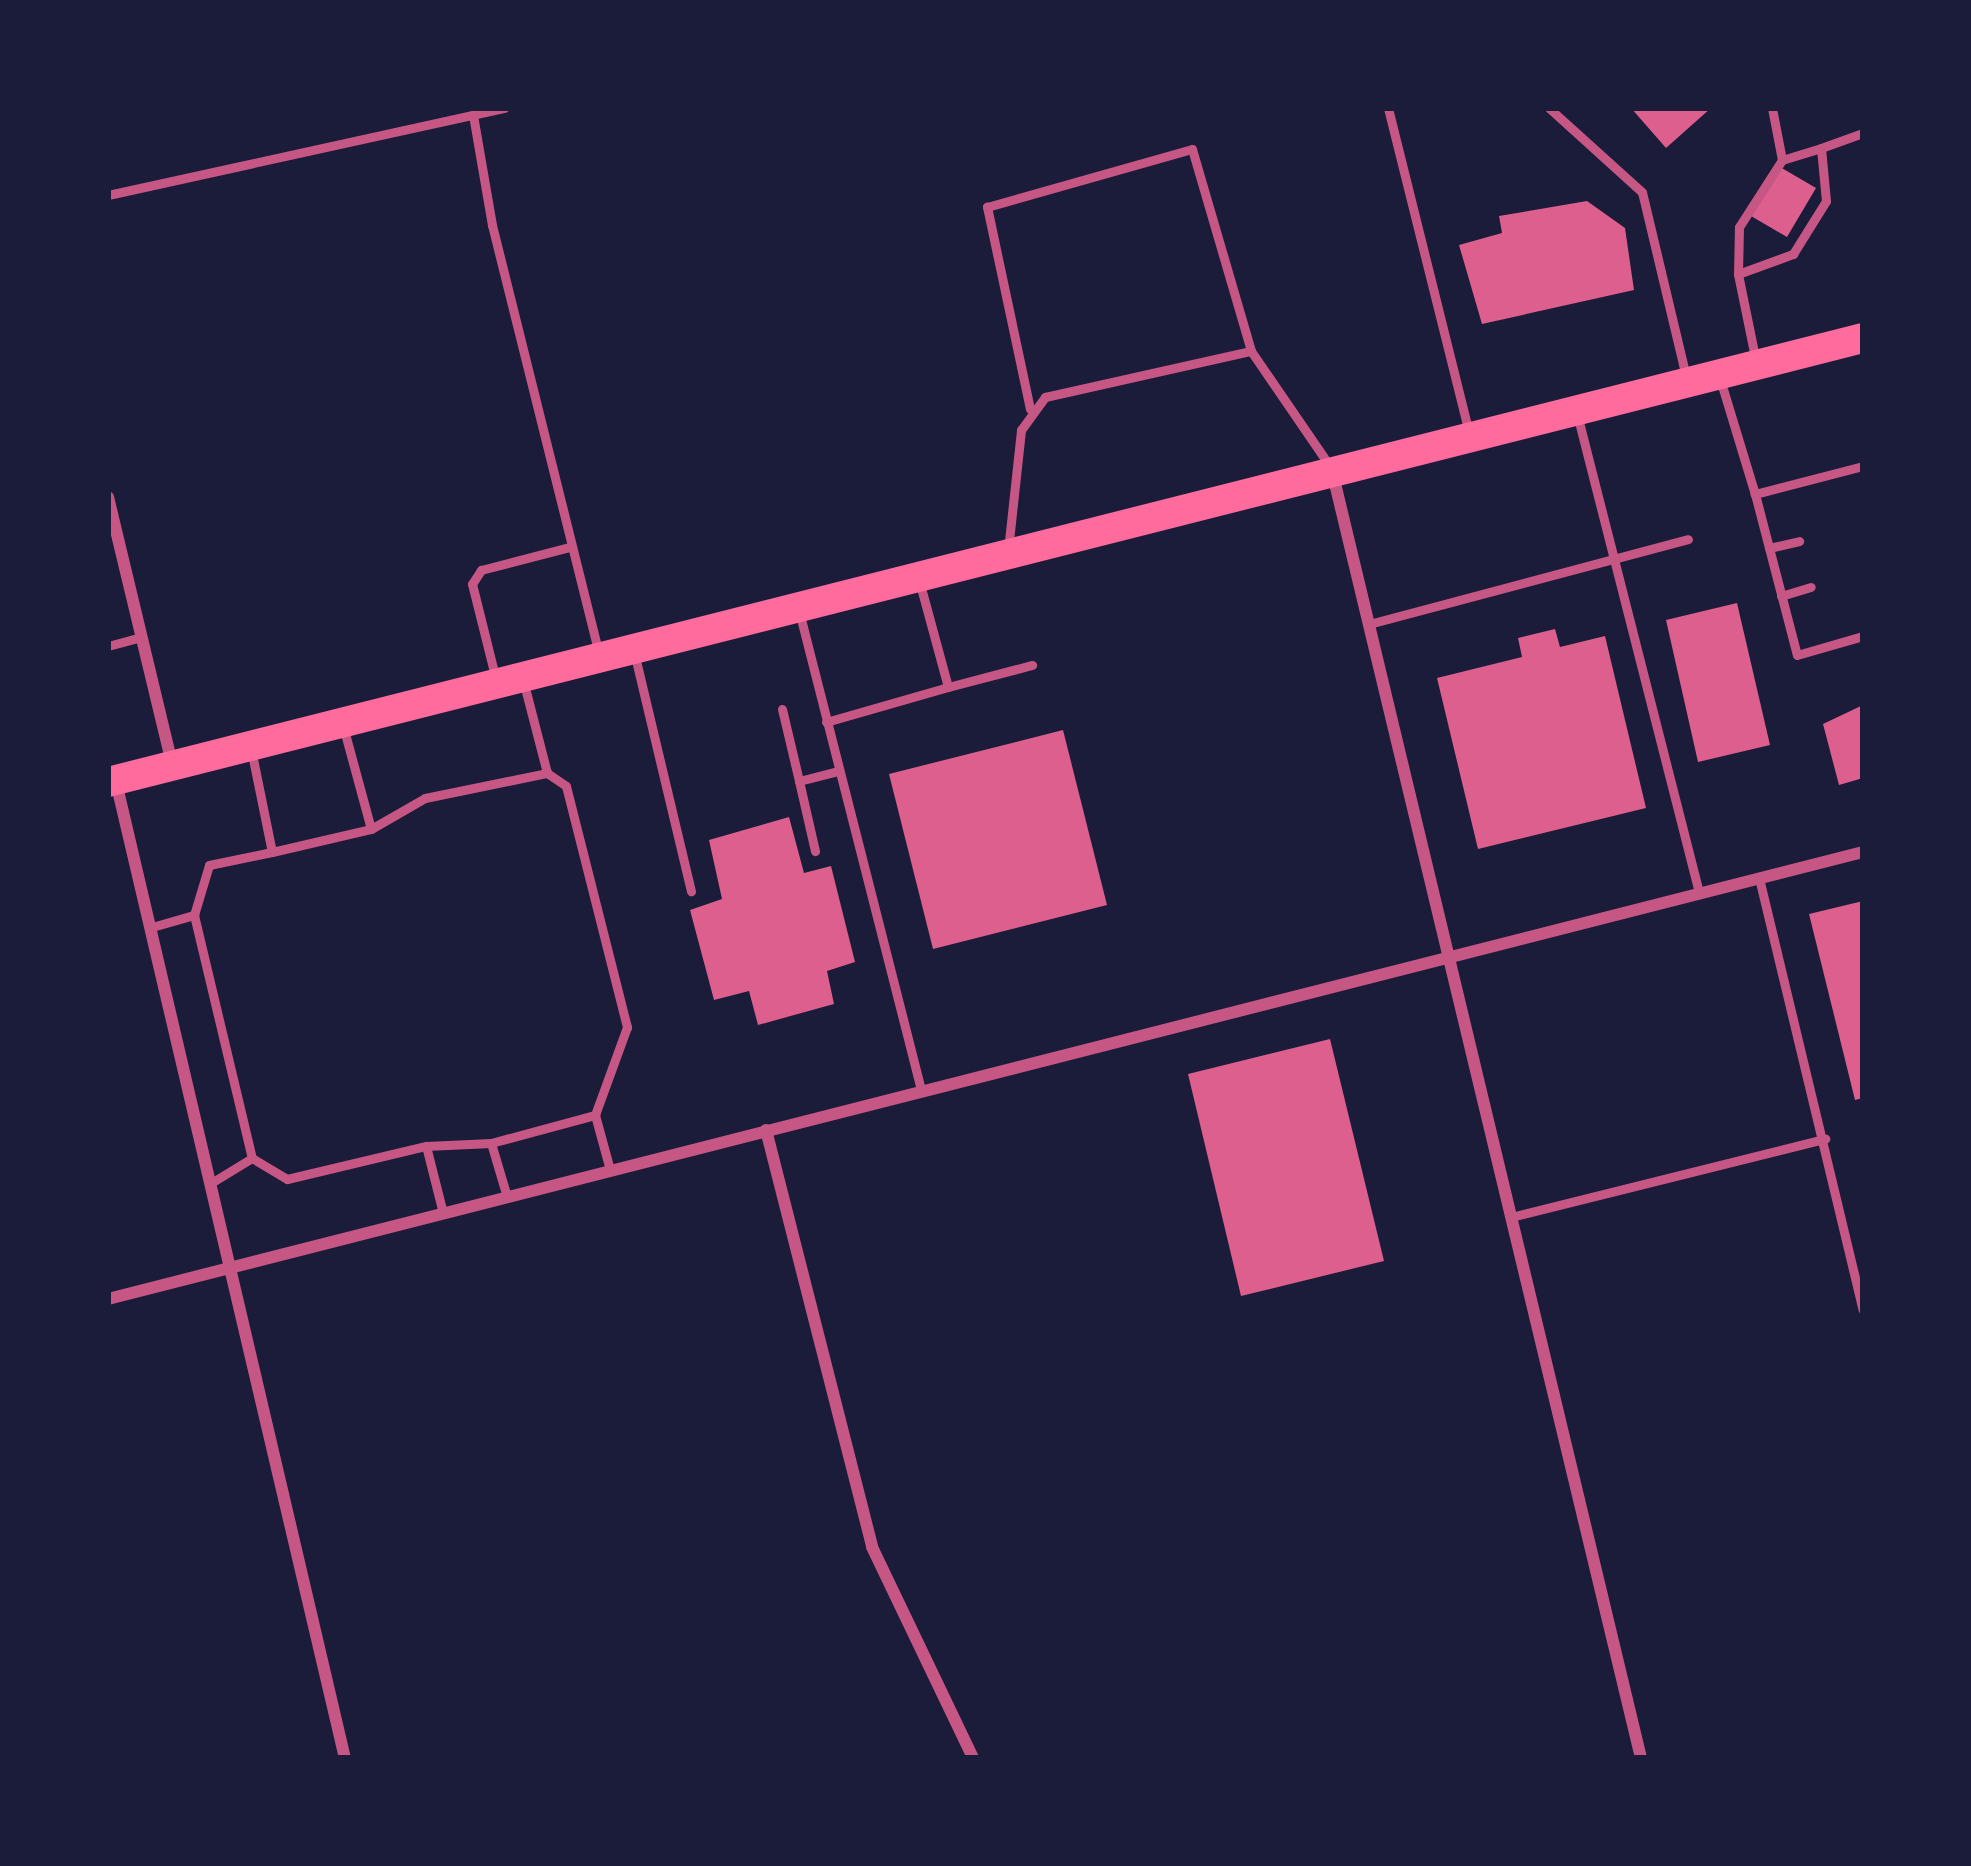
<!DOCTYPE html>
<style>
body{margin:0}
#map{position:relative;width:1971px;height:1866px;overflow:hidden;background:#1b1b3a;font-family:Jost,sans-serif}
div>[style]{position:absolute}
.building>*{inset:0;background:#dd5f8e}
.service>*{height:9px;margin:-4.5px;padding:0 4.5px;transform-origin:4.5px;border-radius:4.5px;background:#c65784}
.minor>*{height:12px;margin:-6px;padding:0 6px;transform-origin:6px;border-radius:6px;background:#c65784}
.primary>*{height:30px;margin:-15px;padding:0 15px;transform-origin:15px;border-radius:15px;background:#ff6b9d}
span{translate:-50% -50%;white-space:nowrap;text-align:center;line-height:1.15;-webkit-text-stroke:9px #1b1b3a;paint-order:stroke}
.frame{position:absolute;inset:0;border:111px solid #1b1b3a;pointer-events:none}
</style>
<div id="map">
<div class="building">
<div style="clip-path:polygon(1631px 108px,1711px 108px,1666px 148px)"></div>
<div style="clip-path:polygon(1780px 167px,1816px 188px,1787px 237px,1751px 216px)"></div>
<div style="clip-path:polygon(1587px 201px,1625px 228px,1634px 290px,1482px 324px,1459px 245px,1502px 233px,1499px 216px)"></div>
<div style="clip-path:polygon(1737px 603px,1770px 745px,1698px 762px,1666px 620px)"></div>
<div style="clip-path:polygon(1555px 629px,1560px 647px,1605px 636px,1646px 808px,1478px 849px,1437px 678px,1522px 657px,1518px 638px)"></div>
<div style="clip-path:polygon(1863px 705px,1863px 778px,1839px 785px,1823px 724px)"></div>
<div style="clip-path:polygon(1063px 730px,1107px 905px,933px 949px,889px 774px)"></div>
<div style="clip-path:polygon(789px 817px,804px 873px,831px 866px,855px 962px,827px 971px,834px 1004px,758px 1025px,749px 991px,714px 1000px,690px 910px,722px 899px,709px 840px)"></div>
<div style="clip-path:polygon(1863px 901px,1863px 1098px,1855px 1100px,1809px 914px)"></div>
<div style="clip-path:polygon(1330px 1039px,1384px 1261px,1241px 1296px,1188px 1074px)"></div>
</div>
<div class="service">
<div style="left:1388px;top:108px;width:336px;rotate:76deg"></div>
<div style="left:1549px;top:108px;width:125px;rotate:42.1deg"></div>
<div style="left:1642px;top:192px;width:189px;rotate:76.6deg"></div>
<div style="left:1772px;top:108px;width:53px;rotate:79.1deg"></div>
<div style="left:473px;top:115px;width:112px;rotate:80.2deg"></div>
<div style="left:492px;top:225px;width:438px;rotate:76deg"></div>
<div style="left:108px;top:195px;width:406px;rotate:-12.4deg"></div>
<div style="left:1738px;top:274px;width:59px;rotate:-20deg"></div>
<div style="left:1793px;top:254px;width:62px;rotate:-58.1deg"></div>
<div style="left:1826px;top:201px;width:53px;rotate:-95.4deg"></div>
<div style="left:1821px;top:148px;width:45px;rotate:-19.7deg"></div>
<div style="left:1755px;top:357px;width:85px;rotate:-101.6deg"></div>
<div style="left:1738px;top:274px;width:47px;rotate:-88.8deg"></div>
<div style="left:1739px;top:227px;width:80px;rotate:-57.3deg"></div>
<div style="left:1782px;top:160px;width:41px;rotate:-17.1deg"></div>
<div style="left:1720px;top:379px;width:120px;rotate:73.1deg"></div>
<div style="left:1030px;top:409px;width:207px;rotate:-102deg"></div>
<div style="left:987px;top:207px;width:213px;rotate:-15.8deg"></div>
<div style="left:1192px;top:149px;width:210px;rotate:73.7deg"></div>
<div style="left:1577px;top:414px;width:494px;rotate:75.7deg"></div>
<div style="left:1863px;top:466px;width:112px;rotate:165.5deg"></div>
<div style="left:1755px;top:494px;width:166px;rotate:75.4deg"></div>
<div style="left:1797px;top:655px;width:69px;rotate:-16.1deg"></div>
<div style="left:1769px;top:548px;width:31px;rotate:-13deg"></div>
<div style="left:1008px;top:550px;width:121px;rotate:-83.8deg"></div>
<div style="left:1021px;top:430px;width:41px;rotate:-54deg"></div>
<div style="left:1045px;top:397px;width:211px;rotate:-12.6deg"></div>
<div style="left:1251px;top:351px;width:142px;rotate:55.6deg"></div>
<div style="left:1781px;top:596px;width:31px;rotate:-17deg"></div>
<div style="left:800px;top:615px;width:491px;rotate:75.7deg"></div>
<div style="left:1369px;top:624px;width:330px;rotate:-14.9deg"></div>
<div style="left:108px;top:646px;width:35px;rotate:-15deg"></div>
<div style="left:634px;top:652px;width:246px;rotate:76.6deg"></div>
<div style="left:495px;top:676px;width:95px;rotate:-104deg"></div>
<div style="left:472px;top:584px;width:17px;rotate:-57deg"></div>
<div style="left:481px;top:570px;width:92px;rotate:-14.5deg"></div>
<div style="left:523px;top:680px;width:96px;rotate:75.5deg"></div>
<div style="left:948px;top:687px;width:87px;rotate:-14.7deg"></div>
<div style="left:782px;top:709px;width:74px;rotate:76.7deg"></div>
<div style="left:799px;top:781px;width:40px;rotate:-14.4deg"></div>
<div style="left:826px;top:722px;width:127px;rotate:-16deg"></div>
<div style="left:948px;top:687px;width:107px;rotate:-105.2deg"></div>
<div style="left:251px;top:749px;width:105px;rotate:78.5deg"></div>
<div style="left:272px;top:852px;width:102px;rotate:-13.1deg"></div>
<div style="left:371px;top:829px;width:107px;rotate:-105.2deg"></div>
<div style="left:799px;top:781px;width:72px;rotate:77.1deg"></div>
<div style="left:371px;top:829px;width:62px;rotate:-29.9deg"></div>
<div style="left:425px;top:798px;width:125px;rotate:-11.6deg"></div>
<div style="left:547px;top:773px;width:23px;rotate:34deg"></div>
<div style="left:566px;top:786px;width:249px;rotate:75.8deg"></div>
<div style="left:627px;top:1027px;width:94px;rotate:110deg"></div>
<div style="left:595px;top:1115px;width:57px;rotate:74.7deg"></div>
<div style="left:1759px;top:878px;width:444px;rotate:76.5deg"></div>
<div style="left:194px;top:915px;width:250px;rotate:76.6deg"></div>
<div style="left:252px;top:1158px;width:41px;rotate:31deg"></div>
<div style="left:287px;top:1179px;width:143px;rotate:-13.4deg"></div>
<div style="left:426px;top:1146px;width:65px;rotate:-2.6deg"></div>
<div style="left:491px;top:1143px;width:56px;rotate:73.5deg"></div>
<div style="left:152px;top:927px;width:44px;rotate:-15.9deg"></div>
<div style="left:194px;top:915px;width:52px;rotate:-73.3deg"></div>
<div style="left:209px;top:865px;width:64px;rotate:-11.7deg"></div>
<div style="left:491px;top:1143px;width:108px;rotate:-15.1deg"></div>
<div style="left:426px;top:1146px;width:69px;rotate:75.8deg"></div>
<div style="left:211px;top:1183px;width:48px;rotate:-31.4deg"></div>
<div style="left:1511px;top:1217px;width:324px;rotate:-14deg"></div>
</div>
<div class="minor">
<div style="left:1333px;top:475px;width:1319px;rotate:76.5deg"></div>
<div style="left:108px;top:497px;width:274px;rotate:76.5deg"></div>
<div style="left:116px;top:782px;width:1003px;rotate:76.8deg"></div>
<div style="left:766px;top:1130px;width:430px;rotate:75.7deg"></div>
<div style="left:872px;top:1547px;width:234px;rotate:64.4deg"></div>
<div style="left:108px;top:1299px;width:1811px;rotate:-14.29deg"></div>
</div>
<div class="primary">
<div style="left:108px;top:782px;width:1810px;rotate:-14.2deg"></div>
</div>
<div class="frame"></div>
</div>
